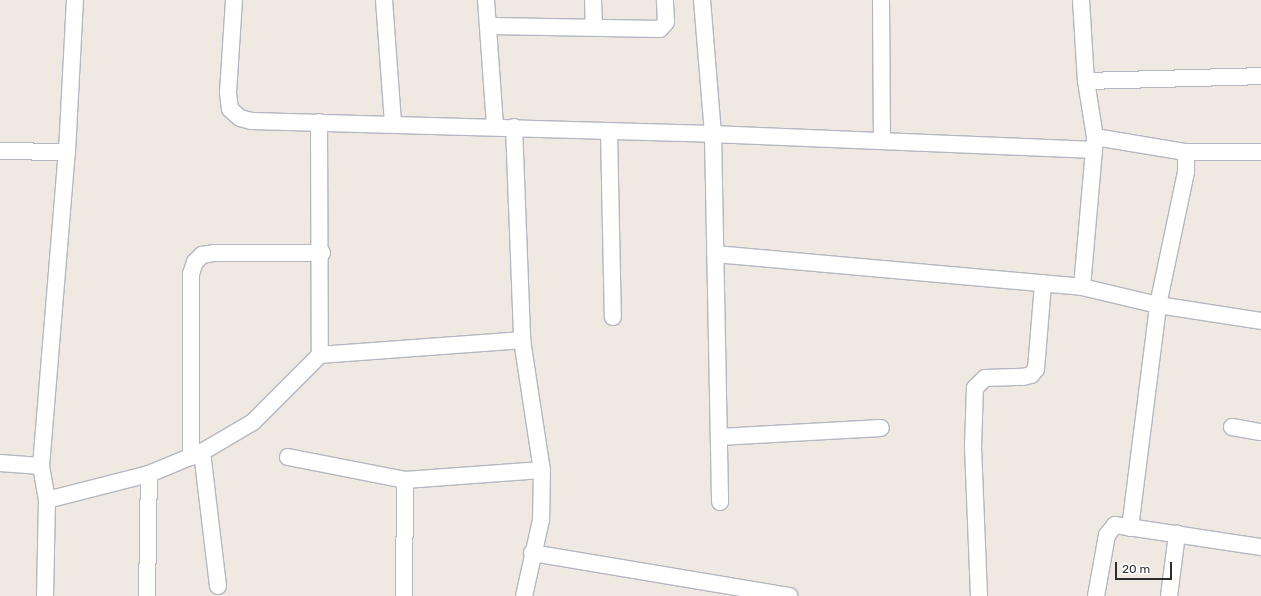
<!DOCTYPE html>
<style>
body{margin:0}
#map{position:relative;width:1261px;height:596px;overflow:hidden;background:#efe9e1;font-family:Rubik,sans-serif}
div>[style]{position:absolute}
.roads{filter:drop-shadow(1px 0 #b4b7c1) drop-shadow(-1px 0 #b4b7c1) drop-shadow(0 1px #b4b7c1) drop-shadow(0 -1px #b4b7c1)}
.minor>*{height:16px;margin:-8px;padding:0 8px;transform-origin:8px;border-radius:8px;background:#fff}
span{translate:-50% -50%;white-space:nowrap;text-align:center;line-height:1.15;-webkit-text-stroke:3px #fff;paint-order:stroke}
.scale{position:absolute;left:1115px;top:562px;width:57px;height:18px;box-sizing:border-box;border:2px solid #2e2e2e;border-top:0;padding-left:5px;font-size:12px;line-height:14px;white-space:nowrap;color:#2e2e2e;-webkit-text-stroke:3px #fff;paint-order:stroke}
</style>
<div id="map">
<div class="roads">
<div class="minor">
<div style="left:234px;top:0;width:93px;rotate:93.7deg"></div>
<div style="left:228px;top:93px;width:16px;rotate:83deg"></div>
<div style="left:230px;top:109px;width:13px;rotate:42deg"></div>
<div style="left:240px;top:118px;width:11px;rotate:15deg"></div>
<div style="left:251px;top:121px;width:462px;rotate:1.6deg"></div>
<div style="left:713px;top:134px;width:381px;rotate:2.4deg"></div>
<div style="left:384px;top:0;width:124px;rotate:85.8deg"></div>
<div style="left:486px;top:0;width:127px;rotate:85.9deg"></div>
<div style="left:593px;top:0;width:26px;rotate:88deg"></div>
<div style="left:702px;top:0;width:134px;rotate:85.3deg"></div>
<div style="left:713px;top:134px;width:368px;rotate:88.9deg"></div>
<div style="left:881px;top:0;width:140px;rotate:89.6deg"></div>
<div style="left:1081px;top:0;width:81px;rotate:86.5deg"></div>
<div style="left:1086px;top:81px;width:57px;rotate:80.9deg"></div>
<div style="left:491px;top:26px;width:169px;rotate:1deg"></div>
<div style="left:660px;top:29px;width:9px;rotate:-49deg"></div>
<div style="left:666px;top:22px;width:22px;rotate:-93deg"></div>
<div style="left:1086px;top:81px;width:175px;rotate:-1.6deg"></div>
<div style="left:319px;top:122px;width:233px;rotate:89.8deg"></div>
<div style="left:514px;top:127px;width:213px;rotate:87.8deg"></div>
<div style="left:522px;top:340px;width:132px;rotate:81.3deg"></div>
<div style="left:542px;top:470px;width:50px;rotate:91.1deg"></div>
<div style="left:541px;top:520px;width:78px;rotate:102.6deg"></div>
<div style="left:609px;top:133px;width:184px;rotate:88.8deg"></div>
<div style="left:0;top:151px;width:67px;rotate:0.9deg"></div>
<div style="left:715px;top:254px;width:368px;rotate:5.1deg"></div>
<div style="left:1082px;top:287px;width:78px;rotate:13.3deg"></div>
<div style="left:1158px;top:305px;width:104px;rotate:8.8deg"></div>
<div style="left:1082px;top:287px;width:151px;rotate:-85deg"></div>
<div style="left:1095px;top:137px;width:92px;rotate:9.4deg"></div>
<div style="left:1186px;top:152px;width:75px"></div>
<div style="left:1232px;top:427px;width:29px;rotate:10deg"></div>
<div style="left:719px;top:437px;width:162px;rotate:-3.2deg"></div>
<div style="left:202px;top:452px;width:135px;rotate:83.2deg"></div>
<div style="left:191px;top:457px;width:183px;rotate:-90deg"></div>
<div style="left:191px;top:274px;width:13px;rotate:-72deg"></div>
<div style="left:195px;top:262px;width:10px;rotate:-45deg"></div>
<div style="left:202px;top:255px;width:13px;rotate:-9deg"></div>
<div style="left:215px;top:253px;width:107px"></div>
<div style="left:288px;top:457px;width:119px;rotate:11.1deg"></div>
<div style="left:405px;top:480px;width:137px;rotate:-4.2deg"></div>
<div style="left:0;top:463px;width:41px;rotate:4.2deg"></div>
<div style="left:47px;top:500px;width:105px;rotate:-14.3deg"></div>
<div style="left:149px;top:474px;width:57px;rotate:-22.5deg"></div>
<div style="left:202px;top:452px;width:59px;rotate:-30.5deg"></div>
<div style="left:253px;top:422px;width:95px;rotate:-45deg"></div>
<div style="left:320px;top:355px;width:203px;rotate:-4.2deg"></div>
<div style="left:1130px;top:528px;width:225px;rotate:-82.8deg"></div>
<div style="left:1158px;top:305px;width:136px;rotate:-78.1deg"></div>
<div style="left:1186px;top:172px;width:20px;rotate:-90deg"></div>
<div style="left:532px;top:553px;width:261px;rotate:9.5deg"></div>
<div style="left:45px;top:596px;width:96px;rotate:-88.8deg"></div>
<div style="left:47px;top:500px;width:35px;rotate:-100deg"></div>
<div style="left:41px;top:466px;width:315px;rotate:-85.3deg"></div>
<div style="left:67px;top:152px;width:152px;rotate:-87deg"></div>
<div style="left:147px;top:596px;width:122px;rotate:-89.1deg"></div>
<div style="left:404px;top:596px;width:116px;rotate:-89.5deg"></div>
<div style="left:979px;top:596px;width:149px;rotate:-92.3deg"></div>
<div style="left:973px;top:447px;width:59px;rotate:-88.1deg"></div>
<div style="left:975px;top:388px;width:14px;rotate:-45deg"></div>
<div style="left:985px;top:378px;width:38px;rotate:-2deg"></div>
<div style="left:1023px;top:377px;width:8px;rotate:-14deg"></div>
<div style="left:1031px;top:375px;width:8px;rotate:-50deg"></div>
<div style="left:1036px;top:369px;width:86px;rotate:-85.3deg"></div>
<div style="left:1096px;top:596px;width:62px;rotate:-79.8deg"></div>
<div style="left:1107px;top:535px;width:13px;rotate:-51deg"></div>
<div style="left:1115px;top:525px;width:148px;rotate:8.6deg"></div>
<div style="left:1169px;top:596px;width:63px;rotate:-82.6deg"></div>
</div>
</div>
<div class="scale">20 m</div>
</div>
